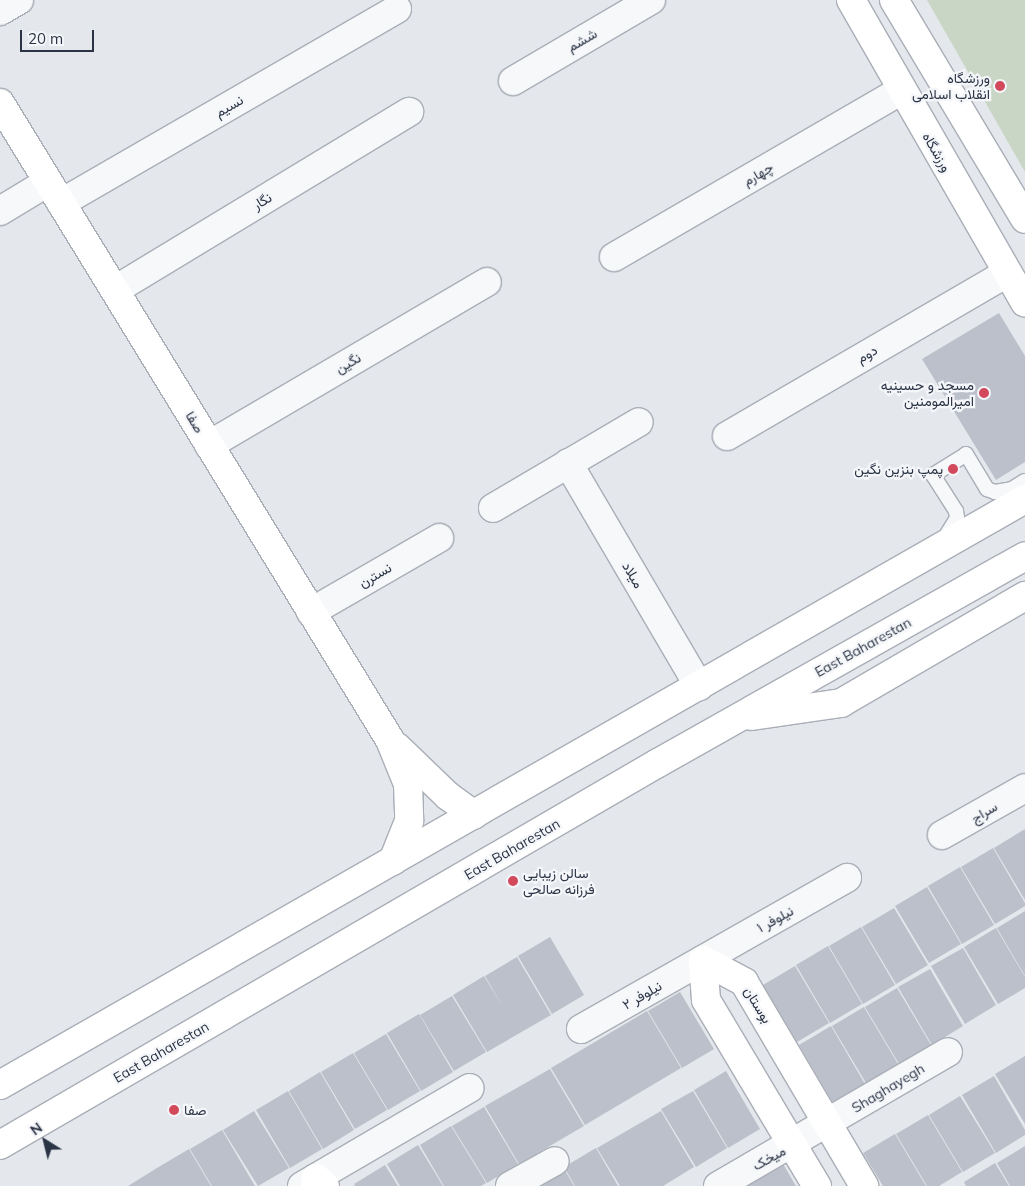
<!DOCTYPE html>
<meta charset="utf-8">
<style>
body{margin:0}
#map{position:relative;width:1025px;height:1186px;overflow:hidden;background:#e4e7ec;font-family:Mulish,Vazirmatn,sans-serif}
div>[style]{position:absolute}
.green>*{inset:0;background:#c9d6c5}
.building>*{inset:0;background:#bbc0ca}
.roads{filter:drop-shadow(1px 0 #a9aeb7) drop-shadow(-1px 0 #a9aeb7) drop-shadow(0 1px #a9aeb7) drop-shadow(0 -1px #a9aeb7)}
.lane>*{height:14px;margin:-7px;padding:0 7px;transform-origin:7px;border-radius:7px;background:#f7f8fa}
.street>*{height:28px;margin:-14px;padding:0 14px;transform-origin:14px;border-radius:14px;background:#f7f8fa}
.secondary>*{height:28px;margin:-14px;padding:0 14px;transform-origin:14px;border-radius:14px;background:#fff}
.primary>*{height:28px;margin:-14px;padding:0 14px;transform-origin:14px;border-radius:14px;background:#fff}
.dots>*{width:14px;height:14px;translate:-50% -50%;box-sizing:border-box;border:2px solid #f4f6f9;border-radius:50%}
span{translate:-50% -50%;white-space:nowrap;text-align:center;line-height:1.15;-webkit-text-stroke:4.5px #f4f6f9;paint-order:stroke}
.street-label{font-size:14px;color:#2b3445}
.poi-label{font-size:14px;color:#2b3445}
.right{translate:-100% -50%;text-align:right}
.left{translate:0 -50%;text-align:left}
.north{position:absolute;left:20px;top:1116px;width:50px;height:50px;-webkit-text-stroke:4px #f4f6f9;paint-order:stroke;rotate:324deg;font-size:14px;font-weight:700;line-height:20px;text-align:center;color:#2b3445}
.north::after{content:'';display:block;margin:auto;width:18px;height:22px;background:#2b3445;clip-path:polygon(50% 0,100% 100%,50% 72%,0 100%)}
.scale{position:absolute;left:20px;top:30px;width:74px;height:22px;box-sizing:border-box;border:2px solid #2b3445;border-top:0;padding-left:6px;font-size:15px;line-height:18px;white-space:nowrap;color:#2b3445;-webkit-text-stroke:4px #f4f6f9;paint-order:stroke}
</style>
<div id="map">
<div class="green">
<div style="clip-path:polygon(927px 0,1025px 0,1025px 172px)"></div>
</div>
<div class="building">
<div style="clip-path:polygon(999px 313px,1025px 356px,1025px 462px,996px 480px,922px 359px)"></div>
<div style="clip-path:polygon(1025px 829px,1025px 900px,994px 848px)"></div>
<div style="clip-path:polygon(993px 848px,1025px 903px,1025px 906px,995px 924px,961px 867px)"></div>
<div style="clip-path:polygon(960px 867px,994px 925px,962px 944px,928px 886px)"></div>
<div style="clip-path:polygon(927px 887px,961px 944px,929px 963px,895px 906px)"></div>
<div style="clip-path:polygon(894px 908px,928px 965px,896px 984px,862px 927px)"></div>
<div style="clip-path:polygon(1025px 911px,1025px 976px,997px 928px)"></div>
<div style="clip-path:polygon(861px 927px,895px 985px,863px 1004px,829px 946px)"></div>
<div style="clip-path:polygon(996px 928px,1025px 977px,1025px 988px,998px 1004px,964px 947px)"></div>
<div style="clip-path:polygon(550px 937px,584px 995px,552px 1014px,518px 956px)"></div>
<div style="clip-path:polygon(828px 946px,862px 1004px,830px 1023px,796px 965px)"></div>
<div style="clip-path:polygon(963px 948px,996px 1005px,965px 1024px,931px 966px)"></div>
<div style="clip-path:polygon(517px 957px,551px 1015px,487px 1052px,453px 995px,484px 976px,503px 1007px,485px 976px)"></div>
<div style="clip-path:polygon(795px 966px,829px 1023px,797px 1042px,763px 985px)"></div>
<div style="clip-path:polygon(930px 969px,963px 1026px,932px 1045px,898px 987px)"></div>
<div style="clip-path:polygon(897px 988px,931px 1045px,899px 1064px,865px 1007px)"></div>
<div style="clip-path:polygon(680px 992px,714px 1049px,682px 1068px,648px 1011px)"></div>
<div style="clip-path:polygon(452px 996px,486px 1052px,454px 1071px,420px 1015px)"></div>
<div style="clip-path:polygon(864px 1007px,898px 1064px,866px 1083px,832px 1026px)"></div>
<div style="clip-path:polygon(647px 1011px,681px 1068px,585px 1125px,551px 1068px)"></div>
<div style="clip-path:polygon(419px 1014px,453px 1072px,421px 1091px,387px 1033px)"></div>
<div style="clip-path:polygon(831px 1026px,865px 1084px,833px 1103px,799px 1045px)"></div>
<div style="clip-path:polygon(386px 1034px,420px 1091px,388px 1110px,354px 1053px)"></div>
<div style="clip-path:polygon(353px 1053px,387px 1110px,355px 1129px,321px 1072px)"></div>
<div style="clip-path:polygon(1025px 1056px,1025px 1124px,995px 1074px)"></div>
<div style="clip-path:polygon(550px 1069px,584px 1126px,519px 1164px,485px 1106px)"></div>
<div style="clip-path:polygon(726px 1071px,760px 1129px,728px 1148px,694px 1090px)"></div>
<div style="clip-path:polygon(320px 1072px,354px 1130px,323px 1149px,289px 1091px)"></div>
<div style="clip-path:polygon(994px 1076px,1025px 1130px,1025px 1135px,996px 1153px,962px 1095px)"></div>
<div style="clip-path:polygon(288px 1091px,322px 1149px,290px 1168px,256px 1110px)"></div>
<div style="clip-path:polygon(693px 1091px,727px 1148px,696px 1167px,661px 1109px)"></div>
<div style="clip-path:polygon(960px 1096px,995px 1153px,963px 1172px,929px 1115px)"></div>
<div style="clip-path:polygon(484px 1107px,518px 1164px,487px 1183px,452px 1126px)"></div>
<div style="clip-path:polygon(254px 1111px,289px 1168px,258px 1186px,223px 1130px)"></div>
<div style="clip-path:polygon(661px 1111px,694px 1167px,663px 1186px,620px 1186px,597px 1148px)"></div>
<div style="clip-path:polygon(928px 1115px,962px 1172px,939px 1186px,927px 1186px,896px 1134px)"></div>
<div style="clip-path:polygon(451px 1126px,486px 1183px,481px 1186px,444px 1186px,420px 1145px)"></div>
<div style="clip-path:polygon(222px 1130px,255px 1186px,212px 1186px,190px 1149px)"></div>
<div style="clip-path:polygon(895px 1134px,926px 1186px,883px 1186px,863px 1153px)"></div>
<div style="clip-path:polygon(418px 1145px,443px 1186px,400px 1186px,387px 1164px)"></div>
<div style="clip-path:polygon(1025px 1146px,1025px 1186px,1010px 1186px,997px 1163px)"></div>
<div style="clip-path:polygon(596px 1148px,618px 1186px,575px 1186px,564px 1167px)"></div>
<div style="clip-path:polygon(189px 1149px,211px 1186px,128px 1186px,157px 1168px)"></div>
<div style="clip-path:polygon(995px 1163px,1009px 1186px,966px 1186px,964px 1182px)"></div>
<div style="clip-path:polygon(783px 1164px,796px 1186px,746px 1186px,751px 1183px)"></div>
<div style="clip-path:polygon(385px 1165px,398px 1186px,355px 1186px,354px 1184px)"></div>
<div style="clip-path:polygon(563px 1167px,574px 1186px,532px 1186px)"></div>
</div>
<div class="roads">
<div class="lane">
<div style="left:944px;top:539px;width:25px;rotate:-58deg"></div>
<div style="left:957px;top:518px;width:7px;rotate:-98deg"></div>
<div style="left:956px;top:511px;width:43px;rotate:-122.6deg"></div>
<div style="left:933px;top:475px;width:39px;rotate:-32deg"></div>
<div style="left:966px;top:454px;width:41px;rotate:59deg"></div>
<div style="left:987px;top:489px;width:9px;rotate:21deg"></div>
<div style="left:995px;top:492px;width:17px;rotate:-10deg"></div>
<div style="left:1012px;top:489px;width:15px;rotate:-32deg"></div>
</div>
<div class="street">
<div style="left:0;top:11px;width:22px;rotate:-30deg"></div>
<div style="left:513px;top:81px;width:160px;rotate:-30.4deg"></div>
<div style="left:61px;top:203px;width:388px;rotate:-30deg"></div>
<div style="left:0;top:211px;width:56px;rotate:-31.1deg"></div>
<div style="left:614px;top:257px;width:333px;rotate:-30.1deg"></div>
<div style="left:115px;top:290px;width:344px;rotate:-31.2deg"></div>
<div style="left:727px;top:436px;width:324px;rotate:-30.2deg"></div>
<div style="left:209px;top:445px;width:322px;rotate:-30.4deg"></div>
<div style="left:568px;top:463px;width:259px;rotate:59.6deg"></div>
<div style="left:493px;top:508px;width:169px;rotate:-30.5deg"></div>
<div style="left:311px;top:612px;width:148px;rotate:-30deg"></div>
<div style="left:942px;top:835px;width:95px;rotate:-29.5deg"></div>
<div style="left:581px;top:1029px;width:306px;rotate:-29.6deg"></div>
<div style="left:302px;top:1186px;width:194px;rotate:-30.3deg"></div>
<div style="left:510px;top:1186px;width:51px;rotate:-29.1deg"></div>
<div style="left:718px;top:1186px;width:266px;rotate:-30.2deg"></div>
</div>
<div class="secondary">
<div style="left:851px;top:0;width:349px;rotate:60.1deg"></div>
<div style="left:894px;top:0;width:255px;rotate:59.1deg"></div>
<div style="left:0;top:103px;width:747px;rotate:58.52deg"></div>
<div style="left:390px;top:740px;width:48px;rotate:67.8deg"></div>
<div style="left:408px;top:784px;width:37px;rotate:88deg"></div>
<div style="left:409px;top:821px;width:43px;rotate:111.8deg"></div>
<div style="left:397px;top:747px;width:71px;rotate:43.9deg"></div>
<div style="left:448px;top:796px;width:32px;rotate:36deg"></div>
<div style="left:703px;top:960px;width:47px;rotate:28.2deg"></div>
<div style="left:744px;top:982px;width:237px;rotate:59.5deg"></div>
<div style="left:703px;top:960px;width:40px;rotate:85.7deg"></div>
<div style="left:706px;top:1000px;width:217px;rotate:59.2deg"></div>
<div style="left:315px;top:1186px;width:8px;rotate:-83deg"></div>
<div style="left:316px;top:1178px;width:12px;rotate:42deg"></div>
</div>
<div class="primary">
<div style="left:752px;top:716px;width:90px;rotate:-8.3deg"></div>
<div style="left:841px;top:703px;width:213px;rotate:-30.2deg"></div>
<div style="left:0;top:1085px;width:1181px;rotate:-29.76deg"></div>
<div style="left:0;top:1145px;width:761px;rotate:-30.14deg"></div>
<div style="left:658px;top:763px;width:421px;rotate:-29.4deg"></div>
</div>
</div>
<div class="dots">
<div style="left:1000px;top:86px;background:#d1495b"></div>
<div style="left:984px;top:393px;background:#d1495b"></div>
<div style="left:953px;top:469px;background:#d1495b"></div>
<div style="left:513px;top:881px;background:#d1495b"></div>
<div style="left:174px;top:1110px;background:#d1495b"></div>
</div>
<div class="street-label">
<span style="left:582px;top:40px;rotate:-30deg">ششم</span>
<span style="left:229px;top:106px;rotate:-30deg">نسیم</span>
<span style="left:937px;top:152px;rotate:60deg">ورزشگاه</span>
<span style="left:758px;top:174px;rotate:-30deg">چهارم</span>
<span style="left:262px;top:201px;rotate:-31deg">نگار</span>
<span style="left:867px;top:354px;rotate:-30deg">دوم</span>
<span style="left:348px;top:363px;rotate:-30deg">نگین</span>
<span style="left:195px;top:422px;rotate:59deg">صفا</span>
<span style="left:375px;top:575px;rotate:-30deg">نسترن</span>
<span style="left:633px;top:575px;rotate:60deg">میلاد</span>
<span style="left:863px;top:647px;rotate:-29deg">East Baharestan</span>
<span style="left:984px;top:812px;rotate:-30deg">سراج</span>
<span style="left:512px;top:849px;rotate:-30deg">East Baharestan</span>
<span style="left:775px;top:919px;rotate:-29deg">نیلوفر ۱</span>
<span style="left:642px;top:995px;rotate:-30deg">نیلوفر ۲</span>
<span style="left:758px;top:1005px;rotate:59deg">بوستان</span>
<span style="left:161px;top:1052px;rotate:-30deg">East Baharestan</span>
<span style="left:888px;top:1088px;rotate:-31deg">Shaghayegh</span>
<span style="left:769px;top:1158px;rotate:-29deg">میخک</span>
</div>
<div class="poi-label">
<span class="right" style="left:990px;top:86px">ورزشگاه<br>انقلاب اسلامی</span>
<span class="right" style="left:974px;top:393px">مسجد و حسینیه<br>امیرالمومنین</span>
<span class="right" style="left:943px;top:469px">پمپ بنزین نگین</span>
<span class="left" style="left:523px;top:881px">سالن زیبایی<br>فرزانه صالحی</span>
<span class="left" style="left:184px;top:1110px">صفا</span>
</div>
<div class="north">N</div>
<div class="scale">20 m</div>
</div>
